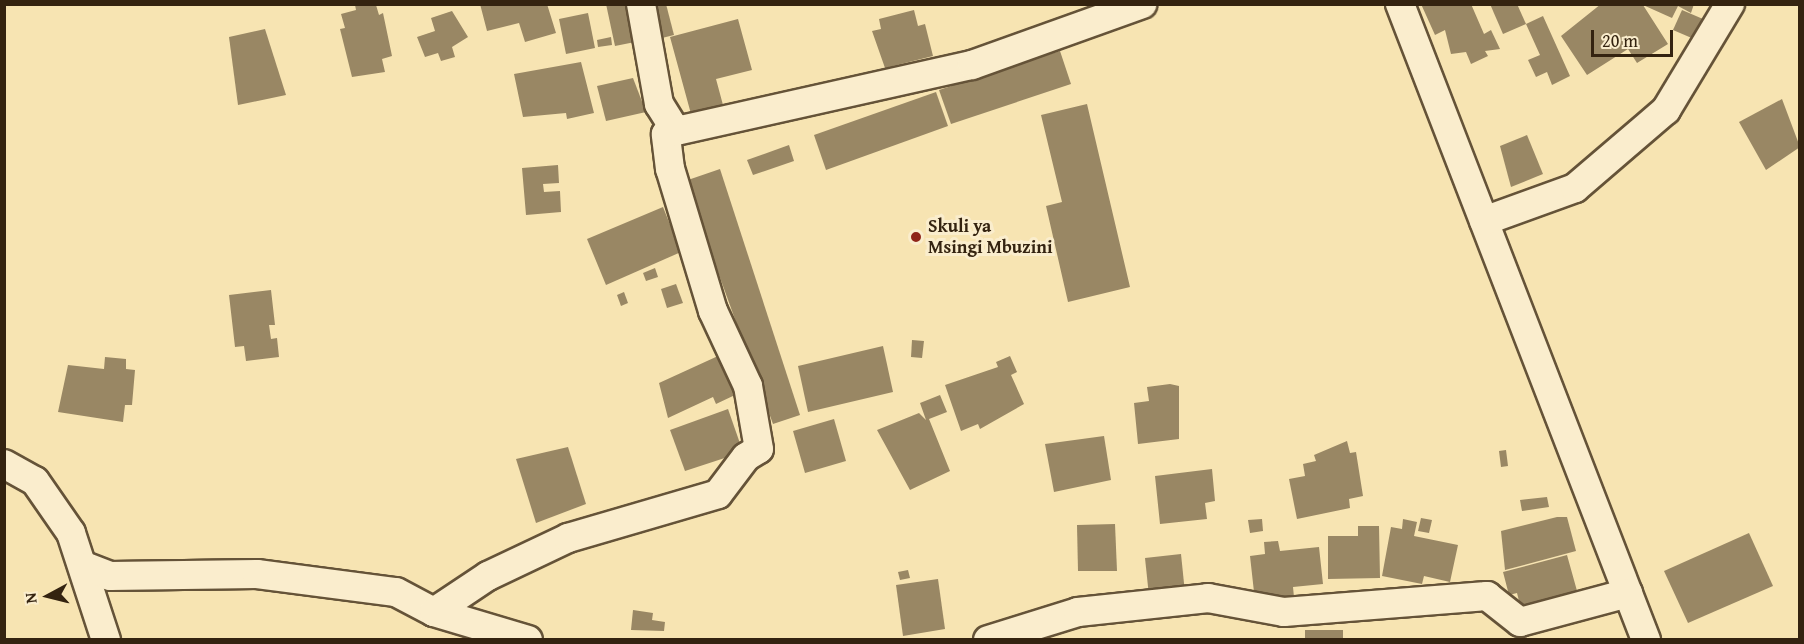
<!DOCTYPE html>
<style>
body{margin:0}
#map{position:relative;width:1804px;height:644px;overflow:hidden;background:#f7e4b2;font-family:"Gentium Book Plus",serif}
div>[style]{position:absolute}
.building>*{inset:0;background:#998764}
.roads{filter:drop-shadow(2px 0 #655338) drop-shadow(-2px 0 #655338) drop-shadow(0 2px #655338) drop-shadow(0 -2px #655338)}
.minor>*{height:28px;margin:-14px;padding:0 14px;transform-origin:14px;border-radius:14px;background:#faedcd}
.dots>*{width:16px;height:16px;translate:-50% -50%;box-sizing:border-box;border:3px solid #faedcd;border-radius:50%}
span{translate:-50% -50%;white-space:nowrap;text-align:center;line-height:1.15;-webkit-text-stroke:6px #faedcd;paint-order:stroke}
.poi-label{font-size:18px;color:#342310;font-weight:700}
.left{translate:0 -50%;text-align:left}
.frame{position:absolute;inset:0;border:6px solid #342310;pointer-events:none}
.north{position:absolute;left:18px;top:566px;width:60px;height:60px;-webkit-text-stroke:4px #faedcd;paint-order:stroke;rotate:263deg;font-size:16px;font-weight:700;line-height:24px;text-align:center;color:#342310}
.north::after{content:'';display:block;margin:auto;width:21px;height:27px;background:#342310;clip-path:polygon(50% 0,100% 100%,50% 72%,0 100%)}
.scale{position:absolute;left:1591px;top:30px;width:82px;height:27px;box-sizing:border-box;border:3px solid #342310;border-top:0;padding-left:8px;font-size:18px;line-height:21px;white-space:nowrap;color:#342310;-webkit-text-stroke:4px #faedcd;paint-order:stroke}
</style>
<div id="map">
<div class="building">
<div style="clip-path:polygon(480px 4px,547px 4px,556px 33px,525px 42px,519px 23px,487px 31px)"></div>
<div style="clip-path:polygon(606px 4px,632px 4px,640px 41px,615px 46px)"></div>
<div style="clip-path:polygon(649px 4px,666px 4px,674px 35px,658px 39px)"></div>
<div style="clip-path:polygon(1421px 4px,1471px 4px,1484px 34px,1491px 30px,1500px 49px,1485px 51px,1488px 56px,1471px 64px,1466px 52px,1451px 54px,1445px 30px,1435px 35px)"></div>
<div style="clip-path:polygon(1490px 4px,1517px 4px,1526px 24px,1503px 34px)"></div>
<div style="clip-path:polygon(1601px 4px,1694px 4px,1691px 13px,1678px 6px,1672px 18px,1643px 5px,1668px 44px,1637px 63px,1628px 49px,1587px 75px,1561px 36px)"></div>
<div style="clip-path:polygon(355px 5px,376px 5px,379px 15px,383px 13px,392px 56px,382px 59px,385px 72px,352px 77px,340px 29px,345px 28px,341px 14px,356px 10px)"></div>
<div style="clip-path:polygon(914px 10px,918px 26px,925px 24px,933px 56px,885px 68px,872px 31px,881px 29px,879px 19px)"></div>
<div style="clip-path:polygon(1682px 10px,1703px 19px,1694px 39px,1673px 30px)"></div>
<div style="clip-path:polygon(452px 11px,468px 37px,452px 47px,455px 57px,441px 61px,438px 53px,425px 57px,417px 37px,435px 31px,431px 18px)"></div>
<div style="clip-path:polygon(588px 13px,595px 48px,566px 54px,559px 19px)"></div>
<div style="clip-path:polygon(1543px 16px,1570px 76px,1552px 85px,1547px 72px,1536px 77px,1528px 60px,1540px 55px,1526px 24px)"></div>
<div style="clip-path:polygon(738px 19px,752px 70px,716px 79px,723px 105px,691px 114px,670px 37px)"></div>
<div style="clip-path:polygon(265px 29px,286px 95px,238px 105px,229px 37px)"></div>
<div style="clip-path:polygon(611px 37px,612px 45px,598px 47px,597px 40px)"></div>
<div style="clip-path:polygon(1060px 51px,1071px 84px,951px 124px,939px 90px)"></div>
<div style="clip-path:polygon(581px 62px,594px 113px,567px 119px,566px 113px,523px 117px,514px 74px)"></div>
<div style="clip-path:polygon(633px 78px,646px 112px,606px 121px,597px 86px)"></div>
<div style="clip-path:polygon(936px 92px,948px 126px,826px 170px,814px 135px)"></div>
<div style="clip-path:polygon(1782px 99px,1800px 147px,1766px 170px,1739px 122px)"></div>
<div style="clip-path:polygon(1087px 104px,1130px 287px,1068px 302px,1046px 206px,1062px 202px,1041px 115px)"></div>
<div style="clip-path:polygon(1527px 135px,1543px 174px,1511px 187px,1500px 146px)"></div>
<div style="clip-path:polygon(789px 145px,794px 161px,753px 175px,747px 160px)"></div>
<div style="clip-path:polygon(558px 165px,559px 183px,543px 184px,544px 192px,560px 191px,561px 212px,526px 215px,522px 168px)"></div>
<div style="clip-path:polygon(720px 169px,800px 415px,773px 424px,685px 181px)"></div>
<div style="clip-path:polygon(663px 207px,681px 252px,606px 285px,587px 239px)"></div>
<div style="clip-path:polygon(655px 268px,658px 277px,646px 281px,643px 273px)"></div>
<div style="clip-path:polygon(676px 284px,683px 303px,667px 308px,661px 289px)"></div>
<div style="clip-path:polygon(271px 290px,275px 325px,269px 325px,271px 339px,277px 338px,279px 357px,246px 361px,244px 346px,235px 347px,229px 295px)"></div>
<div style="clip-path:polygon(624px 292px,628px 303px,621px 306px,617px 295px)"></div>
<div style="clip-path:polygon(912px 340px,924px 341px,922px 358px,911px 357px)"></div>
<div style="clip-path:polygon(883px 346px,893px 392px,808px 412px,798px 366px)"></div>
<div style="clip-path:polygon(718px 356px,735px 395px,716px 404px,713px 397px,668px 418px,659px 383px)"></div>
<div style="clip-path:polygon(1010px 356px,1017px 372px,1011px 375px,1024px 404px,980px 429px,978px 424px,961px 431px,945px 385px,998px 367px,996px 362px)"></div>
<div style="clip-path:polygon(105px 357px,126px 359px,126px 369px,135px 370px,132px 405px,125px 405px,123px 422px,58px 412px,68px 365px,104px 369px)"></div>
<div style="clip-path:polygon(1170px 384px,1179px 386px,1179px 439px,1138px 444px,1134px 403px,1149px 401px,1147px 387px)"></div>
<div style="clip-path:polygon(940px 395px,947px 412px,929px 419px,950px 471px,910px 490px,877px 430px,919px 413px,926px 420px,920px 403px)"></div>
<div style="clip-path:polygon(728px 409px,743px 452px,685px 471px,670px 430px)"></div>
<div style="clip-path:polygon(834px 419px,846px 461px,805px 473px,793px 431px)"></div>
<div style="clip-path:polygon(1104px 436px,1111px 480px,1054px 492px,1045px 444px)"></div>
<div style="clip-path:polygon(1347px 441px,1350px 453px,1356px 452px,1363px 496px,1349px 499px,1350px 508px,1297px 519px,1289px 479px,1305px 476px,1303px 464px,1316px 461px,1314px 455px)"></div>
<div style="clip-path:polygon(568px 447px,586px 504px,536px 523px,516px 459px)"></div>
<div style="clip-path:polygon(1506px 450px,1508px 466px,1501px 467px,1499px 451px)"></div>
<div style="clip-path:polygon(1212px 469px,1215px 501px,1205px 503px,1207px 519px,1160px 524px,1155px 476px)"></div>
<div style="clip-path:polygon(1547px 497px,1549px 507px,1522px 511px,1520px 500px)"></div>
<div style="clip-path:polygon(1557px 517px,1567px 517px,1576px 551px,1505px 570px,1501px 531px)"></div>
<div style="clip-path:polygon(1421px 518px,1432px 520px,1429px 533px,1418px 531px)"></div>
<div style="clip-path:polygon(1262px 519px,1263px 531px,1250px 533px,1248px 520px)"></div>
<div style="clip-path:polygon(1403px 519px,1417px 522px,1414px 536px,1458px 545px,1450px 582px,1424px 576px,1422px 584px,1382px 576px,1391px 527px,1402px 529px)"></div>
<div style="clip-path:polygon(1115px 524px,1117px 571px,1078px 571px,1077px 525px)"></div>
<div style="clip-path:polygon(1358px 526px,1379px 526px,1380px 578px,1328px 579px,1328px 536px,1358px 536px)"></div>
<div style="clip-path:polygon(1749px 533px,1773px 586px,1688px 623px,1664px 571px)"></div>
<div style="clip-path:polygon(1278px 541px,1280px 551px,1319px 547px,1323px 584px,1293px 587px,1294px 597px,1255px 601px,1250px 556px,1265px 554px,1264px 542px)"></div>
<div style="clip-path:polygon(1181px 554px,1185px 593px,1149px 596px,1145px 558px)"></div>
<div style="clip-path:polygon(1567px 555px,1579px 598px,1522px 613px,1517px 593px,1509px 595px,1503px 572px)"></div>
<div style="clip-path:polygon(908px 570px,910px 578px,900px 580px,898px 572px)"></div>
<div style="clip-path:polygon(938px 579px,945px 629px,903px 636px,896px 585px)"></div>
<div style="clip-path:polygon(633px 610px,653px 613px,652px 620px,665px 622px,664px 631px,631px 630px)"></div>
<div style="clip-path:polygon(1305px 630px,1343px 630px,1343px 640px,1305px 640px)"></div>
</div>
<div class="roads">
<div class="minor">
<div style="left:641px;top:4px;width:102px;rotate:79.8deg"></div>
<div style="left:659px;top:104px;width:32px;rotate:58deg"></div>
<div style="left:676px;top:131px;width:303px;rotate:-12.6deg"></div>
<div style="left:972px;top:65px;width:181px;rotate:-19.7deg"></div>
<div style="left:1400px;top:4px;width:682px;rotate:68.85deg"></div>
<div style="left:1484px;top:221px;width:97px;rotate:-19.9deg"></div>
<div style="left:1575px;top:188px;width:120px;rotate:-40.6deg"></div>
<div style="left:1666px;top:110px;width:124px;rotate:-58.9deg"></div>
<div style="left:4px;top:464px;width:35px;rotate:29deg"></div>
<div style="left:35px;top:481px;width:63px;rotate:55.3deg"></div>
<div style="left:71px;top:533px;width:113px;rotate:71.9deg"></div>
<div style="left:87px;top:567px;width:25px;rotate:21deg"></div>
<div style="left:110px;top:576px;width:147px;rotate:-0.8deg"></div>
<div style="left:257px;top:574px;width:140px;rotate:7.4deg"></div>
<div style="left:396px;top:592px;width:43px;rotate:27.8deg"></div>
<div style="left:434px;top:612px;width:98px;rotate:16.6deg"></div>
<div style="left:434px;top:612px;width:65px;rotate:-33.7deg"></div>
<div style="left:488px;top:576px;width:89px;rotate:-25.4deg"></div>
<div style="left:568px;top:538px;width:156px;rotate:-16.3deg"></div>
<div style="left:718px;top:494px;width:46px;rotate:-52.9deg"></div>
<div style="left:746px;top:457px;width:15px;rotate:-32deg"></div>
<div style="left:759px;top:449px;width:64px;rotate:-99.9deg"></div>
<div style="left:748px;top:386px;width:83px;rotate:-115deg"></div>
<div style="left:713px;top:311px;width:148px;rotate:-106.8deg"></div>
<div style="left:670px;top:169px;width:35px;rotate:-97deg"></div>
<div style="left:666px;top:134px;width:11px;rotate:-56deg"></div>
<div style="left:988px;top:640px;width:94px;rotate:-17.3deg"></div>
<div style="left:1078px;top:612px;width:131px;rotate:-6.1deg"></div>
<div style="left:1208px;top:598px;width:77px;rotate:10.4deg"></div>
<div style="left:1284px;top:612px;width:204px;rotate:-4.5deg"></div>
<div style="left:1487px;top:596px;width:42px;rotate:38.2deg"></div>
<div style="left:1520px;top:622px;width:112px;rotate:-15deg"></div>
</div>
</div>
<div class="dots">
<div style="left:916px;top:237px;background:#8f2418"></div>
</div>
<div class="poi-label">
<span class="left" style="left:928px;top:237px">Skuli ya<br>Msingi Mbuzini</span>
</div>
<div class="frame"></div>
<div class="north">N</div>
<div class="scale">20 m</div>
</div>
